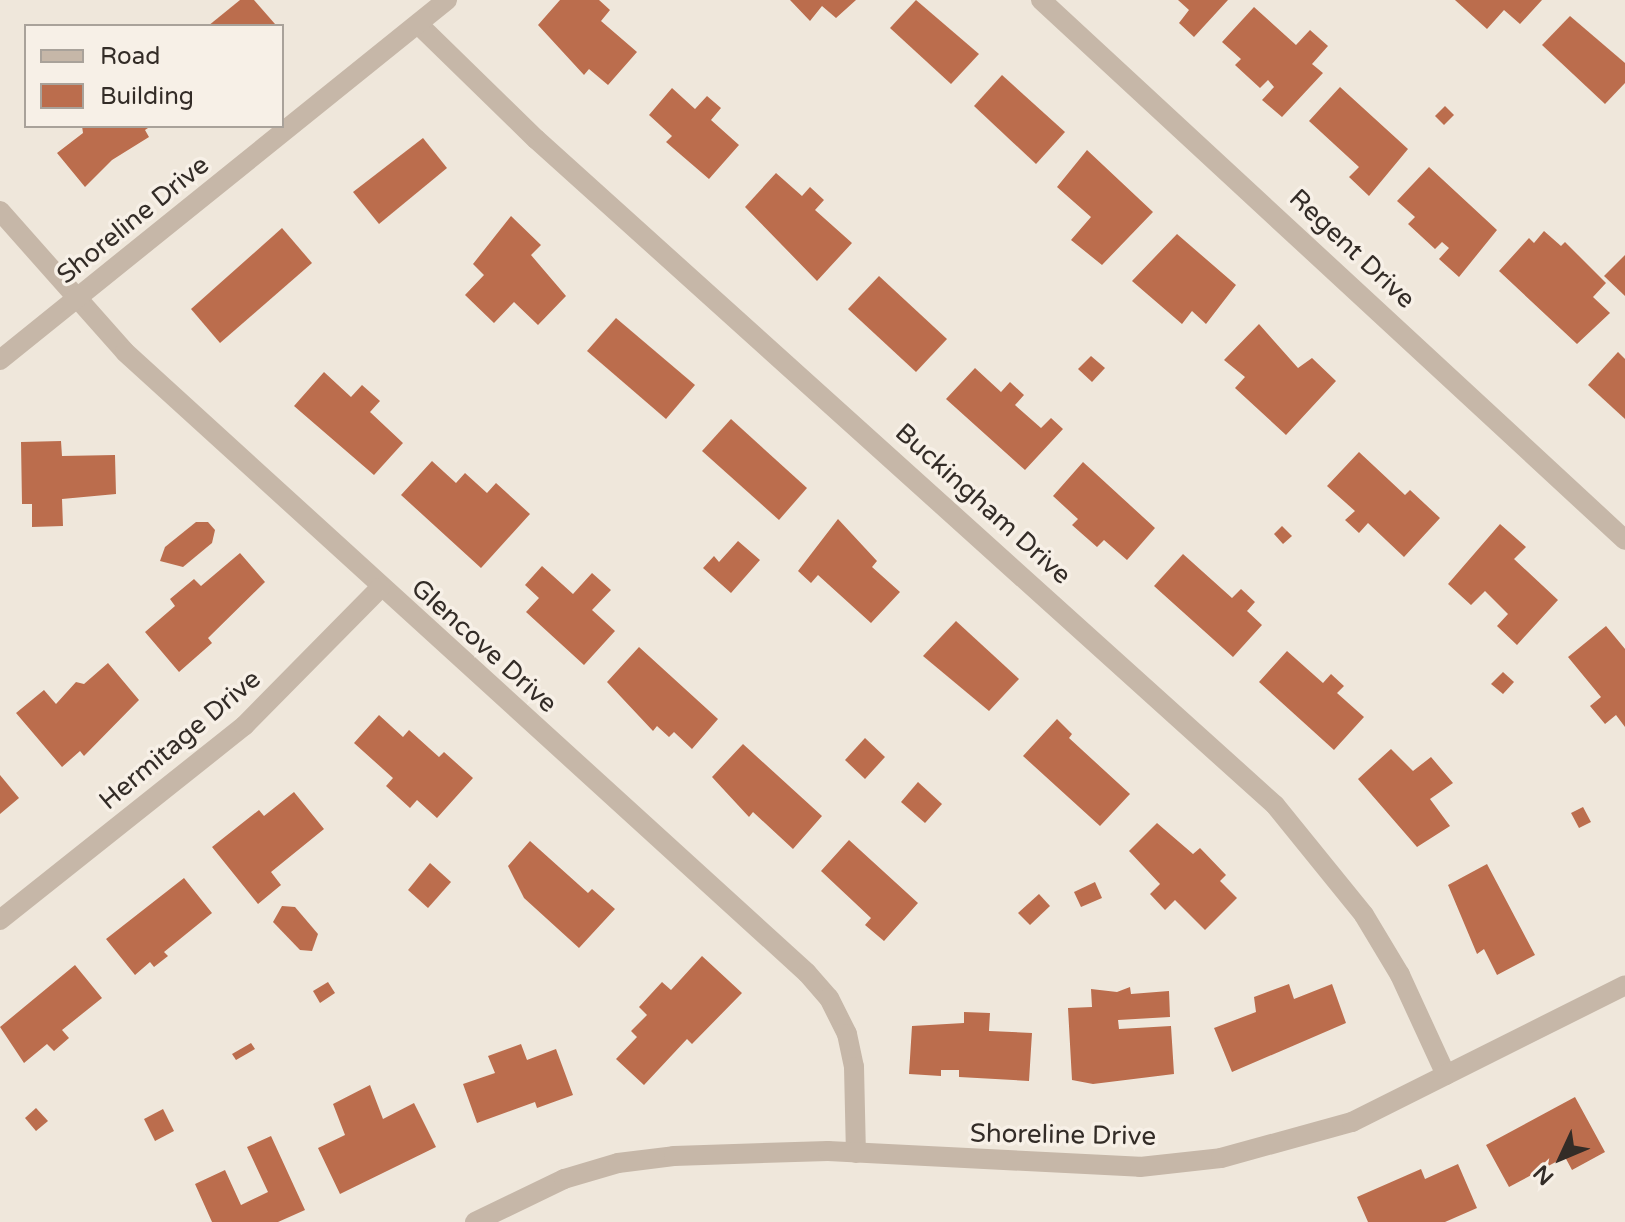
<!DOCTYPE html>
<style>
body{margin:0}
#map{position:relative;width:1625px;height:1222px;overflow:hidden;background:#efe7db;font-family:"Varela Round",sans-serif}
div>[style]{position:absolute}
.building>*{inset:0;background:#bb6d4d}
.minor>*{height:20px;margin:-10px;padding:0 10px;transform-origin:10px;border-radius:10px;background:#c6b7a8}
span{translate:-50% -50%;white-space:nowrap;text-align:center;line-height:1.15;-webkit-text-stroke:7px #f7f0e7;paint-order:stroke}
.street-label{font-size:26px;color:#332c27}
.legend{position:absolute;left:24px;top:24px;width:260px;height:104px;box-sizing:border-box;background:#f7f0e7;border:2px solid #a9a29a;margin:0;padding:10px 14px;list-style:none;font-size:24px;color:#332c27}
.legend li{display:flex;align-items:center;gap:16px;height:40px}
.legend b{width:40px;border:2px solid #a9a29a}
.north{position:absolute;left:1521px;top:1118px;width:80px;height:80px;-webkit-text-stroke:6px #f7f0e7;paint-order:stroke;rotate:226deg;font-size:22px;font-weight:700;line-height:32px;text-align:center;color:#332c27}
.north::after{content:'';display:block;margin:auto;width:28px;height:36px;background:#332c27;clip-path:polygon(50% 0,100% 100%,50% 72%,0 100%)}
</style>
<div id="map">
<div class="building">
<div style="clip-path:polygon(240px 0,254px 0,275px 24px,208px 26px)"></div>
<div style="clip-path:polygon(560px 0,599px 0,610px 10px,601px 21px,637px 52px,608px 85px,589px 69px,584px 75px,538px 25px)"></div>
<div style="clip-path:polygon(790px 0,856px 0,836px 18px,822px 6px,810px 21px)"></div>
<div style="clip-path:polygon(916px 0,979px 54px,951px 84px,890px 28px)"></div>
<div style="clip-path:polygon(1178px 0,1228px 0,1194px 37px,1179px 23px,1189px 10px)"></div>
<div style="clip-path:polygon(1455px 0,1542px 0,1520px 24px,1504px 10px,1487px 29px)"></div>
<div style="clip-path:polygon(1254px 7px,1296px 45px,1310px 30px,1328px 46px,1312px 64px,1323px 73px,1282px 117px,1262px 100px,1274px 87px,1268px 80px,1260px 88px,1235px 65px,1241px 59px,1222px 42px)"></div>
<div style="clip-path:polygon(1570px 16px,1625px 63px,1625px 83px,1605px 104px,1542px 45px)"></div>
<div style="clip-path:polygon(1002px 75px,1065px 132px,1036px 164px,974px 106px)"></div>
<div style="clip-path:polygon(1340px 87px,1408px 149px,1369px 196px,1349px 177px,1359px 167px,1309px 121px)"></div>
<div style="clip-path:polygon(672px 88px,695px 109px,707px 96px,721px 108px,711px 120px,739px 145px,709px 179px,666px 142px,672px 136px,649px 115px)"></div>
<div style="clip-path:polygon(1445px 106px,1454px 115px,1444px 125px,1435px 116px)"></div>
<div style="clip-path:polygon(151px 126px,145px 130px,149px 137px,112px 160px,85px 187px,57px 153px,83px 133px,82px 126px)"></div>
<div style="clip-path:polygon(423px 138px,447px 168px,379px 224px,353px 192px)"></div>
<div style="clip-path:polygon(1087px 150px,1153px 212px,1102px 265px,1071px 240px,1091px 217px,1057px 187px)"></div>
<div style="clip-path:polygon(1429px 167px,1497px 230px,1459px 277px,1439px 259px,1449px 248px,1442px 242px,1435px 249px,1408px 224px,1415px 217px,1397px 201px)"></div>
<div style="clip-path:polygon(776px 173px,802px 196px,810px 187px,824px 200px,815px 210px,852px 243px,817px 281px,745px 207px)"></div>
<div style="clip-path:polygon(511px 216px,541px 245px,531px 255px,566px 296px,538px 325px,514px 302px,494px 323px,465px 295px,484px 275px,473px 264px)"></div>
<div style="clip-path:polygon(282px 228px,312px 263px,220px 343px,191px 309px)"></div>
<div style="clip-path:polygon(1544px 231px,1561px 246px,1565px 242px,1606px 283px,1593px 297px,1610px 313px,1577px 344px,1499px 271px,1529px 238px,1534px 243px)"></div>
<div style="clip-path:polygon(1177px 234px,1236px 285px,1206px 324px,1192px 311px,1182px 324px,1132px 281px)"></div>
<div style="clip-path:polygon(1625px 255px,1625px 296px,1604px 276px)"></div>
<div style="clip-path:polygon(879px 276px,947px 339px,916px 372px,848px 309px)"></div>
<div style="clip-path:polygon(616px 318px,695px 385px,666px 419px,587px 351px)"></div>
<div style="clip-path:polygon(1259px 324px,1298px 368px,1312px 358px,1336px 381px,1286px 435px,1235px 388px,1245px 377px,1224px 360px)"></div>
<div style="clip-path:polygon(1618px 352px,1625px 359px,1625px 419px,1588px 385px)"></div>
<div style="clip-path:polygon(1091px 356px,1105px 368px,1092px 382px,1078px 369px)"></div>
<div style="clip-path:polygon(975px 368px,1001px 392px,1010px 382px,1024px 395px,1015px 405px,1041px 428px,1051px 418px,1063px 429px,1025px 470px,946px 399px)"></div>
<div style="clip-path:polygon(324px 372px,351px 397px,362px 385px,380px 401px,370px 412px,403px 443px,374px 475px,294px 406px)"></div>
<div style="clip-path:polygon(731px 419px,807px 488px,779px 520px,702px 451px)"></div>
<div style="clip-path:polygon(61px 441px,62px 456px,115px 455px,116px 494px,62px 499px,63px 526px,32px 527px,32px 504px,22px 504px,21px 442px)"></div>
<div style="clip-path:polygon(1359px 452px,1405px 495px,1410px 490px,1440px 518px,1404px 557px,1368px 523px,1359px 533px,1345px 520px,1355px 511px,1327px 486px)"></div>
<div style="clip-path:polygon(432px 461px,456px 483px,465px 473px,487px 493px,496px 483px,530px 514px,481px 568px,401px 495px)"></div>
<div style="clip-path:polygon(1083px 462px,1155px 528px,1127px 560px,1104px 540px,1097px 547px,1072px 525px,1078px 519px,1053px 496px)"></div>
<div style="clip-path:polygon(838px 519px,877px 561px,872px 567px,900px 592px,871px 623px,818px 575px,811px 583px,798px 571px)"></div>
<div style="clip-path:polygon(196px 522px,208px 522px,215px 530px,212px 543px,183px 567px,160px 561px,165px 547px)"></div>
<div style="clip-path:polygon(1500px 524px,1526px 547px,1514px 559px,1558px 600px,1517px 645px,1497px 626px,1508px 614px,1485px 591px,1471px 605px,1448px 584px)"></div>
<div style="clip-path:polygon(1282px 526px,1292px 536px,1283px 544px,1274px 534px)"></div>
<div style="clip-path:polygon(738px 541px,760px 560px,731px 593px,703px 568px,714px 556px,719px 562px)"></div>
<div style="clip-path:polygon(240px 553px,265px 582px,208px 638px,212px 643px,179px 672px,145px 632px,175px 606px,170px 599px,194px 579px,201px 586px)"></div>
<div style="clip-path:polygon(1183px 554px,1232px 598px,1241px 589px,1255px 602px,1247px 611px,1262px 625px,1233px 657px,1154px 586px)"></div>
<div style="clip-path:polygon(542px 566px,573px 594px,592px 573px,611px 590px,592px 610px,615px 631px,584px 665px,526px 612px,539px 598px,525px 585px)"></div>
<div style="clip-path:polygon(956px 621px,1019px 679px,989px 711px,923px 656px)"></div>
<div style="clip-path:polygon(1606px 626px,1625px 649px,1625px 727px,1616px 715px,1605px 724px,1590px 706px,1601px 697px,1568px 657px)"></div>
<div style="clip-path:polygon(639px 647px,718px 719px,692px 749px,674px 732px,669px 737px,657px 726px,653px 731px,607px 682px)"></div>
<div style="clip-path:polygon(1287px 651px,1323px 683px,1331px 674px,1344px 686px,1337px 693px,1364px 717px,1334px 750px,1259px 682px)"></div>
<div style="clip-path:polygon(108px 663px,139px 700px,84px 756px,80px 751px,62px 767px,16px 713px,44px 690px,56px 704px,76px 682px,84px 684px)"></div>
<div style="clip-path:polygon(1503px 672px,1514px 682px,1503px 694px,1491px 684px)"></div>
<div style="clip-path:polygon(379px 715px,403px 737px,409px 730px,439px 757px,444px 752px,473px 778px,437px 818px,417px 800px,410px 808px,386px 786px,393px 778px,354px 743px)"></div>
<div style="clip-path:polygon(1057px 719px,1072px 734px,1069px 738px,1130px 794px,1100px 826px,1023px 756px)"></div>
<div style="clip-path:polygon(865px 738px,885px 757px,865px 779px,845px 760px)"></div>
<div style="clip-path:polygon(743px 744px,822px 816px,793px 849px,753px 812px,749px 817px,712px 777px)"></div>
<div style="clip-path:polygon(1391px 749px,1413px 771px,1431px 757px,1453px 783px,1430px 799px,1450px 826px,1417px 847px,1358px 779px)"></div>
<div style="clip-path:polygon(0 775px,19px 798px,0 814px)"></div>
<div style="clip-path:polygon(918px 782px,942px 804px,925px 823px,901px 802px)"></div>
<div style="clip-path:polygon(294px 792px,324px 829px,271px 872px,281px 885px,258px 904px,212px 847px,259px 810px,264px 816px)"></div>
<div style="clip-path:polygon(1583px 807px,1591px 822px,1579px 828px,1571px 813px)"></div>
<div style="clip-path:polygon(1157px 823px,1193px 854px,1200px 848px,1226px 875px,1220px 881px,1237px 898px,1205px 930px,1175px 900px,1165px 910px,1150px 894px,1160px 884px,1129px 851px)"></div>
<div style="clip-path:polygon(849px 840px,918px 903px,884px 941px,865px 925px,871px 918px,821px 871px)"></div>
<div style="clip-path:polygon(530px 841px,588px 893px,592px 889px,615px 909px,579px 948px,524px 898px,508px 866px)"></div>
<div style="clip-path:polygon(430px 863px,451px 882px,428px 908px,408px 890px)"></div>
<div style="clip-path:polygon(1487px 864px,1535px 955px,1497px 975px,1484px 949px,1477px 954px,1448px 885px)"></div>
<div style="clip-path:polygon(184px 878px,212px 913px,164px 952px,168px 956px,154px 967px,150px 962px,135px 975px,106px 939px)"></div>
<div style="clip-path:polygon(1095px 882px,1102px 898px,1081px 907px,1074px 892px)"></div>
<div style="clip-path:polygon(1039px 894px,1050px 906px,1030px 925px,1018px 913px)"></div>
<div style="clip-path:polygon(282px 906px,295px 907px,318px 934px,312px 951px,300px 950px,273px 922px)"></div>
<div style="clip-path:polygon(702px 956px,742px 993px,692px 1044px,687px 1039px,644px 1085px,616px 1059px,637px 1037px,631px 1031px,647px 1015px,639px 1007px,662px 982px,671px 990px)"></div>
<div style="clip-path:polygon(75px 965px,102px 998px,62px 1030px,69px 1038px,54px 1051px,47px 1044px,24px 1063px,0 1027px)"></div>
<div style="clip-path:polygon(328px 982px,335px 993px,320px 1003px,313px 991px)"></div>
<div style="clip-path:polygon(1289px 984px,1294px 999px,1332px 984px,1346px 1023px,1232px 1072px,1214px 1028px,1256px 1012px,1254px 997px)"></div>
<div style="clip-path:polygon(1130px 987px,1131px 994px,1169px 991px,1170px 1017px,1118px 1020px,1119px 1029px,1171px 1026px,1174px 1074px,1093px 1084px,1072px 1080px,1068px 1008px,1092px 1007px,1091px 989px,1117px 992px)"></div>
<div style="clip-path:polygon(964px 1012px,990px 1013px,989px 1031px,1032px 1033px,1029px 1081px,959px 1077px,959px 1070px,941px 1070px,941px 1076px,909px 1074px,912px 1026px,964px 1023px)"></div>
<div style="clip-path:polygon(251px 1043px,255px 1049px,236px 1060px,232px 1054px)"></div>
<div style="clip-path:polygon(521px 1044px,527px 1060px,556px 1049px,573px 1095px,537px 1108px,535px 1102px,477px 1123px,463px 1084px,495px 1073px,488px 1056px)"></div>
<div style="clip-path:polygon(370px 1085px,383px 1119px,414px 1103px,436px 1147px,340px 1194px,318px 1148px,345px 1135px,333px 1104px)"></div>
<div style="clip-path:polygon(1575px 1097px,1605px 1152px,1572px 1170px,1565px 1157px,1509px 1187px,1486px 1145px)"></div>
<div style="clip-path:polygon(36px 1108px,48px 1121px,36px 1131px,25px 1118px)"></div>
<div style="clip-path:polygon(163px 1109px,174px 1131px,155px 1141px,144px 1119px)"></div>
<div style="clip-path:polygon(271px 1136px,305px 1210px,278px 1222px,212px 1222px,195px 1184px,225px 1170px,241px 1205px,268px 1192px,247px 1147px)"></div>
<div style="clip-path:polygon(1458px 1164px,1477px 1208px,1445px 1222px,1368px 1222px,1357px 1197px,1421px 1169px,1425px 1179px)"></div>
</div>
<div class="minor">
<div style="left:1041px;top:0;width:795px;rotate:42.76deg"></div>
<div style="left:418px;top:24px;width:165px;rotate:44.3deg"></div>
<div style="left:536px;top:139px;width:995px;rotate:42.03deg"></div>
<div style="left:1275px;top:805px;width:141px;rotate:51deg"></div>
<div style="left:1364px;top:915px;width:70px;rotate:59deg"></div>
<div style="left:1400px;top:975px;width:110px;rotate:65.3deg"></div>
<div style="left:0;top:211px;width:188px;rotate:48.4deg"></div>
<div style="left:125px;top:352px;width:922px;rotate:42.32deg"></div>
<div style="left:807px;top:973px;width:33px;rotate:49deg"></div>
<div style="left:829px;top:998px;width:40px;rotate:63.4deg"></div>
<div style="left:847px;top:1034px;width:34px;rotate:78deg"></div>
<div style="left:854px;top:1067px;width:86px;rotate:88.7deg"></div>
<div style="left:0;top:360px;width:574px;rotate:-38.85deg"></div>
<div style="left:0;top:920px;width:312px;rotate:-38.5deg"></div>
<div style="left:244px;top:726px;width:194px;rotate:-45.4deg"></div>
<div style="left:475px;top:1222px;width:99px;rotate:-25.8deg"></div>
<div style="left:564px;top:1179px;width:56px;rotate:-16.5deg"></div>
<div style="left:618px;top:1163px;width:56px;rotate:-7.1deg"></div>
<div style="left:674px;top:1156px;width:154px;rotate:-1.9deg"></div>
<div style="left:828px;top:1151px;width:312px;rotate:2.9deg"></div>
<div style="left:1140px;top:1167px;width:81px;rotate:-6.3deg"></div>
<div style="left:1221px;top:1158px;width:136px;rotate:-15.4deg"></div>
<div style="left:1352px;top:1122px;width:305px;rotate:-26.6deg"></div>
</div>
<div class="street-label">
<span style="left:133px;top:220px;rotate:-39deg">Shoreline Drive</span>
<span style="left:1352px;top:249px;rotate:43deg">Regent Drive</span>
<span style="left:983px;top:504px;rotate:42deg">Buckingham Drive</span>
<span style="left:484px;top:646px;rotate:42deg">Glencove Drive</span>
<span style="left:180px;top:740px;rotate:-40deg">Hermitage Drive</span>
<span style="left:1063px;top:1135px;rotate:1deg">Shoreline Drive</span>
</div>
<ul class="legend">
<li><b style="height:10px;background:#c6b7a8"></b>Road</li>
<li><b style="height:22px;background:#bb6d4d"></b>Building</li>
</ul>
<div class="north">N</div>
</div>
